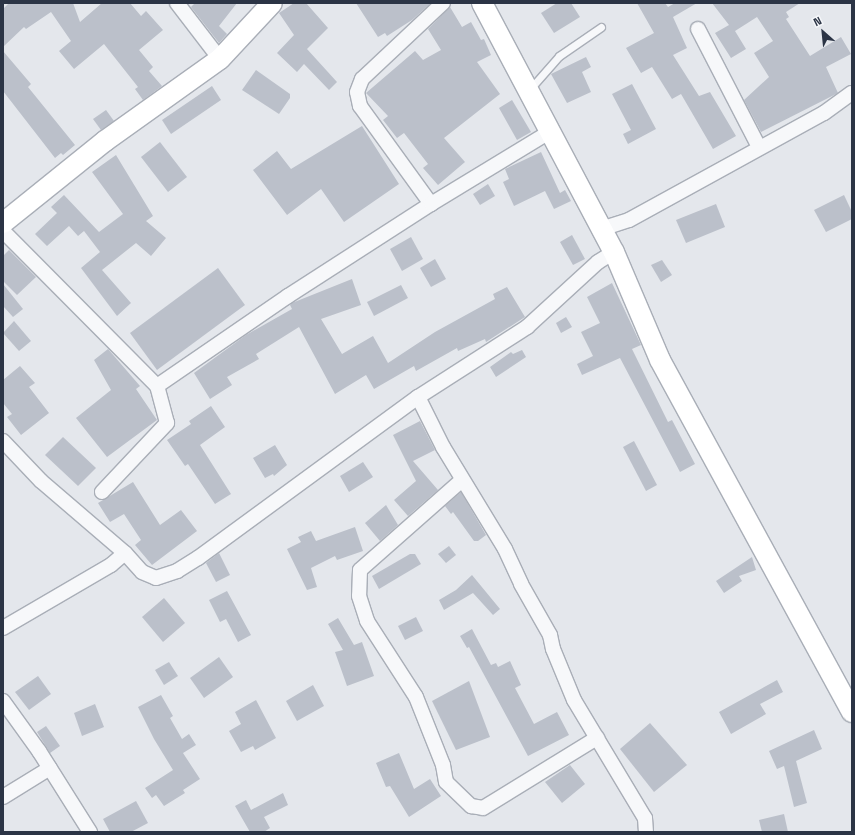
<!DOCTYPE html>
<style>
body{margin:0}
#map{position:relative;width:855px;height:835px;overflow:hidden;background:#e4e7ec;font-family:"Space Grotesk",sans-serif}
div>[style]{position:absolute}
.building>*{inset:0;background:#bbc0ca}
.roads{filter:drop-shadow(1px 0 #a9aeb7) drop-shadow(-1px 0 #a9aeb7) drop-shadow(0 1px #a9aeb7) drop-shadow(0 -1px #a9aeb7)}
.lane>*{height:7px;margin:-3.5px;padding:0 3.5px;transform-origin:3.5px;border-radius:3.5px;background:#f7f8fa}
.street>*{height:14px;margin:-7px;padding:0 7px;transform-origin:7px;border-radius:7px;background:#f7f8fa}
.secondary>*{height:20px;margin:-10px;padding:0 10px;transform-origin:10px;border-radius:10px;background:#fff}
span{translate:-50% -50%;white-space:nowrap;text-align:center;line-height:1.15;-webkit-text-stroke:3px #f4f6f9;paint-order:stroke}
.frame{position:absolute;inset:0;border:4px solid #2b3445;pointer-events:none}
.north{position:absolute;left:803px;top:12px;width:40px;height:40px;-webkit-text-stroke:3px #f4f6f9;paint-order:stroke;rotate:333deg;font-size:11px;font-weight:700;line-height:16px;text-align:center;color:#2b3445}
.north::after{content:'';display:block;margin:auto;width:14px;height:18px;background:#2b3445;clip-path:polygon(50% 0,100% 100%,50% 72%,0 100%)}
</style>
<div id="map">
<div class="building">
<div style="clip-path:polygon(9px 3px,73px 3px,80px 22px,102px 3px,130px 3px,141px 16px,146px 11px,163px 30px,139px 50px,153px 67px,149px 71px,162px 86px,143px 100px,135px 89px,138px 87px,104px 44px,74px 69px,59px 51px,71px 41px,51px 12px,26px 29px,24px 27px,3px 47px,3px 9px)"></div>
<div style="clip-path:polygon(195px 3px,237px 3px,219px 26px,227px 34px,219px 43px,191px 7px)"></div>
<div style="clip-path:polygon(294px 3px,306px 3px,328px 28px,307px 49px,337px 82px,329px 90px,304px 64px,297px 72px,277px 53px,294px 35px,279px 13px)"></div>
<div style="clip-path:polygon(356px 3px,431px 3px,412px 20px,387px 36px,385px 33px,378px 37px)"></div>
<div style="clip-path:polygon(557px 3px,571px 3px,580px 17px,554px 33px,541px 13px)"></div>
<div style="clip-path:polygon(637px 3px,665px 3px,668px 7px,675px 3px,697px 3px,673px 17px,687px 48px,673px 55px,699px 96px,710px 92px,736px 136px,713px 149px,681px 94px,672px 99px,652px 67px,641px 73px,626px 48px,654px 33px)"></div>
<div style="clip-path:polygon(712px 3px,800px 3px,786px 12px,789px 17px,786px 19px,810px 56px,841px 37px,851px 54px,826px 67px,838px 93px,761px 132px,744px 100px,769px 77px,754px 53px,773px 41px,757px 17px,735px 31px,746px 49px,731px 58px,715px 33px,729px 25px)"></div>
<div style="clip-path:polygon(450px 7px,462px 27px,471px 22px,481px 40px,484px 39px,491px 55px,477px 62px,500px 94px,444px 138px,465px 162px,438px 185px,423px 168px,428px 164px,404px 133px,397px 138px,383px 120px,388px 116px,366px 93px,415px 51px,423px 60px,441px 50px,428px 29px)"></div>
<div style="clip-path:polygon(3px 51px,31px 84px,28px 87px,75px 145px,63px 155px,61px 153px,55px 158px,3px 91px)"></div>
<div style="clip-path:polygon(586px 57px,591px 67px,582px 72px,591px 92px,567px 103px,551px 74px)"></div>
<div style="clip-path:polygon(256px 70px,290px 94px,290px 98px,279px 114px,242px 90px)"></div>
<div style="clip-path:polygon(632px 84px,656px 129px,628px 144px,623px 134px,631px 130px,612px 94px)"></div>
<div style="clip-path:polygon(212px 86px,221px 100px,171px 134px,162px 120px)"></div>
<div style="clip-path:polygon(512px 100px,531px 132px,517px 140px,499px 108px)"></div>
<div style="clip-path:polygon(106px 110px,114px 121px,101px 130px,93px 119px)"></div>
<div style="clip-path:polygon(362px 126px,399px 184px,344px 222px,321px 189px,287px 215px,253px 170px,277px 151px,291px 169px)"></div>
<div style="clip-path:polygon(160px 142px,187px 177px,168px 192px,141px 157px)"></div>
<div style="clip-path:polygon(541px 152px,560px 193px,565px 190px,571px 201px,554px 209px,545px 191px,514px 206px,503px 182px,509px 179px,505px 169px)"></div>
<div style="clip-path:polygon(116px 155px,153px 216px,146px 221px,166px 238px,151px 256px,136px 243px,102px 270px,131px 303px,117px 316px,81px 268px,100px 252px,84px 231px,78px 236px,69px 226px,47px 246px,35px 234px,57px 213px,51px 207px,64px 195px,99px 232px,123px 214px,92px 172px)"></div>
<div style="clip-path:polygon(488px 184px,495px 196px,480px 205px,473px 194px)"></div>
<div style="clip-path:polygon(844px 195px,852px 212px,852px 219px,826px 232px,814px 210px)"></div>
<div style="clip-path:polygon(716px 204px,725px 227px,686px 243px,676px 220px)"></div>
<div style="clip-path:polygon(572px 235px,585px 259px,573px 265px,560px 242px)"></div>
<div style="clip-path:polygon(411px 237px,423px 259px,402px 271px,390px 249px)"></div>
<div style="clip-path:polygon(9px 250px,36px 277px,17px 295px,3px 281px,3px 256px)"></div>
<div style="clip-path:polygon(435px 259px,446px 279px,431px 287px,420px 268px)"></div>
<div style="clip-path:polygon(662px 260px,672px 275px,661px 282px,651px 265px)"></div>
<div style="clip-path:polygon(218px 268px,245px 305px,157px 370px,130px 333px)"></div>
<div style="clip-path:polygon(352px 279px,361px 305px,321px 319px,342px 354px,373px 336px,388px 363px,435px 332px,495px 299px,493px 294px,507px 287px,525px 317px,486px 342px,485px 339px,458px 351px,457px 348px,416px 371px,414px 366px,374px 389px,366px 375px,335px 394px,299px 327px,256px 354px,259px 359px,227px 377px,232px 385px,210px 399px,194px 373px,246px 335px,292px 309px,290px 305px,292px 303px)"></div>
<div style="clip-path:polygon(612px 283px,641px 345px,632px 349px,668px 422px,672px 420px,695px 464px,680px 472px,620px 358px,582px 375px,577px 364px,593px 356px,581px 332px,600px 323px,587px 297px)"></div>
<div style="clip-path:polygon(3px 284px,23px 309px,13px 317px,3px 306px)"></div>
<div style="clip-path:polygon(401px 285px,408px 298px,374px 316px,367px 302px)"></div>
<div style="clip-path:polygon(566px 317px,572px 327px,561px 333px,556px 323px)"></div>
<div style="clip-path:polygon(14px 321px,31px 341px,19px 351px,3px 333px)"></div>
<div style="clip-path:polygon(108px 349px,140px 386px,136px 389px,157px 420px,107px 457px,76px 418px,111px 390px,94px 360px)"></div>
<div style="clip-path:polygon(522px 350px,526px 357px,496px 377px,490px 367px,511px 352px,513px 354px)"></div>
<div style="clip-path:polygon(20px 366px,35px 383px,29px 387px,49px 413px,21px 435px,7px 417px,12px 414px,3px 403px,3px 380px)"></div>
<div style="clip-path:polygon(211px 406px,225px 427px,200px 445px,231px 494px,215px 504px,188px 464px,185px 466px,167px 440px,191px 424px,189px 421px)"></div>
<div style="clip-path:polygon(420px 421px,435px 450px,413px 461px,438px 490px,408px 516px,394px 500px,416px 481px,393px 435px)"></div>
<div style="clip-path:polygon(63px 437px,96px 468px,78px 486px,45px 455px)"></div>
<div style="clip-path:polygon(634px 441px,657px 485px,646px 491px,623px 447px)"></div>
<div style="clip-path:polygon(275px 445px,287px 465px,274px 476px,273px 474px,265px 478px,253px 458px)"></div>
<div style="clip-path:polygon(363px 462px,373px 477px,349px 492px,340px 476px)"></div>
<div style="clip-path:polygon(133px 482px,160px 525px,181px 510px,197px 531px,152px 565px,135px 545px,141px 540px,124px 514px,110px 522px,98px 503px)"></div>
<div style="clip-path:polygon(461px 492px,486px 535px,478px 541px,474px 541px,453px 512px,451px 514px,445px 506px)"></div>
<div style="clip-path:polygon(386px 505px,398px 525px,380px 541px,365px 523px)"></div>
<div style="clip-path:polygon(355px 527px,363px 551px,337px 560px,335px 556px,311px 568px,317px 587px,307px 590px,287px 549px,301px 542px,298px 537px,311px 531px,316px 541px)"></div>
<div style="clip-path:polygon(449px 546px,456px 555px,446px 563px,438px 554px)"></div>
<div style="clip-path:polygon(219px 553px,230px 575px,216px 582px,206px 563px)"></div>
<div style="clip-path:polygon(410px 554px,415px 554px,421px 564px,379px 589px,372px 576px)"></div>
<div style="clip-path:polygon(752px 557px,756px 570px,739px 576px,742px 581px,724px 593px,716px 581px)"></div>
<div style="clip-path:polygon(472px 575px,500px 609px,493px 615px,473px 593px,444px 610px,439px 600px,456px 590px)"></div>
<div style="clip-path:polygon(227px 591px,251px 635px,238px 642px,226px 619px,220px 622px,209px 600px)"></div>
<div style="clip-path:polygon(164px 598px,185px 623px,163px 642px,142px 617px)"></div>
<div style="clip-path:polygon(416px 617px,423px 631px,405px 640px,398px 626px)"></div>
<div style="clip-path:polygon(338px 618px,354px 645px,362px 642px,374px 676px,347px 686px,335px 652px,343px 650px,328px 624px)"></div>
<div style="clip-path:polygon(472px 629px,491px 665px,496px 663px,498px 667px,510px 661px,521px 685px,515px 688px,534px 724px,557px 712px,569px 735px,528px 756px,469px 647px,467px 648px,460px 636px)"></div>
<div style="clip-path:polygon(219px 657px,233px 677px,204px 698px,190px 678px)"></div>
<div style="clip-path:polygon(169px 662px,178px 676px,164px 685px,155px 670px)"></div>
<div style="clip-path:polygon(38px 676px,51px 694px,29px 710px,15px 692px)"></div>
<div style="clip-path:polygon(777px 680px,783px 692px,760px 704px,766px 714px,731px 734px,719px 712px)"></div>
<div style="clip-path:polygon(469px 681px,490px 737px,456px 750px,432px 701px)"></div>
<div style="clip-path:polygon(313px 685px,324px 706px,297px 721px,286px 701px)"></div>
<div style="clip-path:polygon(161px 695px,173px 716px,170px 718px,182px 739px,189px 734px,196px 745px,183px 753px,200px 779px,183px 790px,185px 793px,164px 806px,156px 795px,152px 798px,145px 788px,173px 770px,154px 739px,138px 707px)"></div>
<div style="clip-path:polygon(256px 700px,276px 738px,255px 750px,253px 746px,241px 752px,229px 731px,241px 724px,235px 712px)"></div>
<div style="clip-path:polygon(95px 704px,104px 727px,82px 736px,74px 713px)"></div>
<div style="clip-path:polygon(650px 723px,687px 765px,654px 792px,620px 749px)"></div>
<div style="clip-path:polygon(46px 726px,60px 746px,50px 753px,37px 732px)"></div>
<div style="clip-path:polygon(814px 730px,822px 749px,796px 761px,807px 803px,794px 807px,784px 766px,777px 769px,769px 751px)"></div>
<div style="clip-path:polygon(399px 753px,414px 789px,430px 779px,441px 796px,409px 817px,390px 786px,386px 787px,376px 763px)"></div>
<div style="clip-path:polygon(570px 765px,585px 784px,562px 803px,545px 782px)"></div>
<div style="clip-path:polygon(283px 793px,288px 805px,264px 817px,270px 828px,264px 832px,250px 832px,235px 806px,246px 800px,251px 810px)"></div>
<div style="clip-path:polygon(136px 801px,148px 823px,131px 832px,110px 832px,103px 819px)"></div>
<div style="clip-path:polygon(784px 814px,788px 832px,762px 832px,759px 820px)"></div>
</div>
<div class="roads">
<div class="lane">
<div style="left:530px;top:89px;width:44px;rotate:-48.7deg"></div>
<div style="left:559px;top:56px;width:51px;rotate:-34.6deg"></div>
</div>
<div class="street">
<div style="left:177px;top:3px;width:71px;rotate:52.5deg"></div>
<div style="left:698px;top:29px;width:133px;rotate:62.7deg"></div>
<div style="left:431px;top:204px;width:121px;rotate:-125.9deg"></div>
<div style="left:360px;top:106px;width:14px;rotate:-102deg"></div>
<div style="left:357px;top:92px;width:14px;rotate:-69deg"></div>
<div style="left:362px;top:79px;width:111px;rotate:-43.2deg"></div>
<div style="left:601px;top:229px;width:29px;rotate:-18deg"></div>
<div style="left:629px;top:220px;width:222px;rotate:-28.8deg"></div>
<div style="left:824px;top:113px;width:34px;rotate:-36deg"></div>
<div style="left:3px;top:231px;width:218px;rotate:45.2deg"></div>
<div style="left:157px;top:386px;width:159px;rotate:-34.5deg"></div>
<div style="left:288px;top:296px;width:170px;rotate:-32.8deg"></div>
<div style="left:431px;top:204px;width:140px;rotate:-31.3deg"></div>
<div style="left:418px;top:397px;width:56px;rotate:63.4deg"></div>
<div style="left:443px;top:447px;width:119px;rotate:58.7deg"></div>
<div style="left:505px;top:549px;width:38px;rotate:65deg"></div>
<div style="left:521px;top:584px;width:59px;rotate:60.4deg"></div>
<div style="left:550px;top:635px;width:14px;rotate:78deg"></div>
<div style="left:553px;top:649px;width:55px;rotate:67.6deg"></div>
<div style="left:574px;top:700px;width:138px;rotate:59deg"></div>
<div style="left:645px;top:818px;width:14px;rotate:86deg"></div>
<div style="left:3px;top:441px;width:55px;rotate:46.5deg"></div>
<div style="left:41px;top:481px;width:111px;rotate:40.6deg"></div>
<div style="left:125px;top:553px;width:25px;rotate:48deg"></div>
<div style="left:142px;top:572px;width:15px;rotate:23deg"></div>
<div style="left:156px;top:578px;width:22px;rotate:-18deg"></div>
<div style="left:177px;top:571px;width:25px;rotate:-32deg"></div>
<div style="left:198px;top:558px;width:273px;rotate:-36.2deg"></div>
<div style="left:418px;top:397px;width:130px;rotate:-32.7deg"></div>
<div style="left:527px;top:327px;width:96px;rotate:-42.5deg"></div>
<div style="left:598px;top:262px;width:19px;rotate:-32deg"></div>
<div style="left:462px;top:480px;width:136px;rotate:138.6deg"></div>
<div style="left:360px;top:570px;width:26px;rotate:92deg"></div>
<div style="left:359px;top:596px;width:26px;rotate:72deg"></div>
<div style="left:367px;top:621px;width:90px;rotate:57.2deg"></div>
<div style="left:416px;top:697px;width:73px;rotate:68.3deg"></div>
<div style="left:443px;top:765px;width:17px;rotate:80deg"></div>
<div style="left:446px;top:782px;width:35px;rotate:44deg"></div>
<div style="left:471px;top:806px;width:12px;rotate:9deg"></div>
<div style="left:483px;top:808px;width:134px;rotate:-31.6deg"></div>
<div style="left:102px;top:492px;width:95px;rotate:-46.7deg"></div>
<div style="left:167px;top:423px;width:38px;rotate:-105deg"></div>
<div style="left:3px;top:628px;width:125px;rotate:-30.3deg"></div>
<div style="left:111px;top:565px;width:18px;rotate:-41deg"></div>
<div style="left:3px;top:701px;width:62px;rotate:54.2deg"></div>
<div style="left:39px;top:751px;width:96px;rotate:57.8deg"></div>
<div style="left:3px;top:797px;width:55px;rotate:-31.7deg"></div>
</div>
<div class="secondary">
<div style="left:482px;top:3px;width:282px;rotate:62.1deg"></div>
<div style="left:614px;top:252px;width:117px;rotate:66.9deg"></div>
<div style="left:660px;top:360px;width:401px;rotate:61.4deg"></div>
<div style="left:3px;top:223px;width:131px;rotate:-38.8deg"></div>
<div style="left:105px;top:141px;width:141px;rotate:-35.5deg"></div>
<div style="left:220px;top:59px;width:76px;rotate:-47.1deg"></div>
</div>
</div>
<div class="frame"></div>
<div class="north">N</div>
</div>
